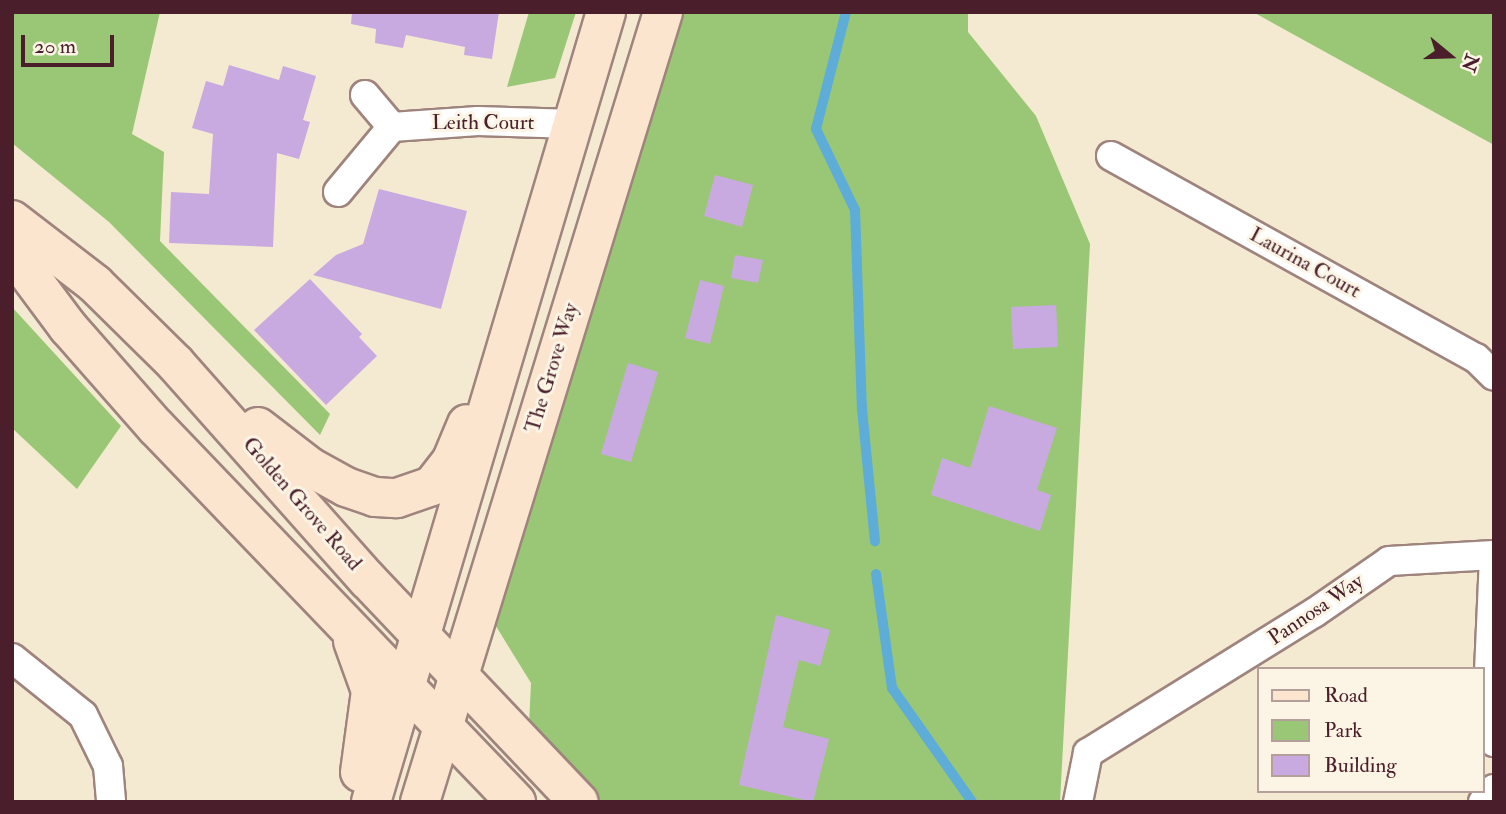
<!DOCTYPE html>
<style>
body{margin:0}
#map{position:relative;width:1506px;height:814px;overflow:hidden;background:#f4ead1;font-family:"IM FELL Double Pica",serif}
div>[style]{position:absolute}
.green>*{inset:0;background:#9ac775}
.stream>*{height:10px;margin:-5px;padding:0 5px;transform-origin:5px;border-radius:5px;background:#5eacd8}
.building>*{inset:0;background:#c8aae1}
.roads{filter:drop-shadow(2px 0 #9f847e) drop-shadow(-2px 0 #9f847e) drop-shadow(0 2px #9f847e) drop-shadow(0 -2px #9f847e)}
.street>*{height:28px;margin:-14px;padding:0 14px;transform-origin:14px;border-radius:14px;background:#fff}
.secondary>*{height:38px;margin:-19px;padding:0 19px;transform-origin:19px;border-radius:19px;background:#fbe5cf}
span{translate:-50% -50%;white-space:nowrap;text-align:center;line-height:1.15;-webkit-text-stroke:6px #fcf5e5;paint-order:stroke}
.street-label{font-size:21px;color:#4a1f2b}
.frame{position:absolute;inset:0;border:14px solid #4a1f2b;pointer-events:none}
.legend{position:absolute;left:1257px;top:667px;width:228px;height:126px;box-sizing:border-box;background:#fcf5e5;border:2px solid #b59f9b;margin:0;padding:9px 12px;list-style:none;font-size:21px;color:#4a1f2b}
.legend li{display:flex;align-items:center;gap:14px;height:35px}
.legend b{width:35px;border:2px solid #b59f9b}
.north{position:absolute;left:1415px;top:21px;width:70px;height:70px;-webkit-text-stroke:5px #fcf5e5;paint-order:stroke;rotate:109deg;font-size:19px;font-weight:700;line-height:28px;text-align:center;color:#4a1f2b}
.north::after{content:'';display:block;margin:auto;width:24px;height:32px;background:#4a1f2b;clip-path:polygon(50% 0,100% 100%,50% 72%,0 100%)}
.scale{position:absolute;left:21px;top:35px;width:93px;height:32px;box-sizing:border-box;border:4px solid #4a1f2b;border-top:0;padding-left:9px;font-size:21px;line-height:24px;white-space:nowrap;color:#4a1f2b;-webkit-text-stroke:5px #fcf5e5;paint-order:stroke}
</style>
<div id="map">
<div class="green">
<div style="clip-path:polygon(12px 12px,160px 12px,132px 134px,164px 152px,160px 241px,330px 414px,320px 435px,109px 222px,12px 143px)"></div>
<div style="clip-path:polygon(529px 12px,576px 12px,555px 78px,507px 87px)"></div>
<div style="clip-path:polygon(664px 12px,968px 12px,968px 32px,1036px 116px,1090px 244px,1060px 802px,572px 802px,528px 746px,531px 683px,483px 605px)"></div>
<div style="clip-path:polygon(1253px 12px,1494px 12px,1494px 145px)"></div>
<div style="clip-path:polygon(12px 307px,121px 426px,77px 489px,12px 428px)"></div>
</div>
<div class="stream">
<div style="left:846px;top:12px;width:121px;rotate:104.4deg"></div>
<div style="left:816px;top:129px;width:90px;rotate:64.3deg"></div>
<div style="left:855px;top:210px;width:199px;rotate:88deg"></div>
<div style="left:862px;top:409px;width:133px;rotate:84.4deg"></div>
<div style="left:876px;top:574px;width:115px;rotate:82deg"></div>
<div style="left:892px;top:688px;width:139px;rotate:54.9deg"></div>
</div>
<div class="building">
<div style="clip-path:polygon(352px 12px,499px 12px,492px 59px,464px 55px,465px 47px,406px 35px,403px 48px,375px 43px,376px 29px,351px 24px)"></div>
<div style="clip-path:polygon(229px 65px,279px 80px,283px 66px,316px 76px,303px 120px,310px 122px,299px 159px,277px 153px,273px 247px,169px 243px,171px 192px,209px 194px,213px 134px,192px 128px,206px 81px,223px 86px)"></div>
<div style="clip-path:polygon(715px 175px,753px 185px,742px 227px,704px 216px)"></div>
<div style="clip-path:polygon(379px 189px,467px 211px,441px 309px,313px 275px,336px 255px,363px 244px)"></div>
<div style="clip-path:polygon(735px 255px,763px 260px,758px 283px,731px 278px)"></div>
<div style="clip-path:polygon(310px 279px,362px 334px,359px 337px,377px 356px,326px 405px,254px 330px)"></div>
<div style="clip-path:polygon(700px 280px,724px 286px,710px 344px,685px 338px)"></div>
<div style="clip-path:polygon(1056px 305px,1058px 347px,1013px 349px,1011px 307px)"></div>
<div style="clip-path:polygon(628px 363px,658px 372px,631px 462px,601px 454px)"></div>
<div style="clip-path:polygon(989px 406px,1057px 428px,1037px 490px,1051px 495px,1040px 531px,931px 495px,942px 458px,970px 468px)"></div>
<div style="clip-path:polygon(776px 615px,830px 630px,820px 666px,799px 660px,783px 727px,829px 739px,813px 802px,739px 785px)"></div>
</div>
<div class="roads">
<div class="street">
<div style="left:365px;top:95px;width:42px;rotate:49.8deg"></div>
<div style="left:1111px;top:156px;width:417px;rotate:29deg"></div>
<div style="left:1476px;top:358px;width:25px;rotate:45deg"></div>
<div style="left:338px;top:192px;width:85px;rotate:-50.3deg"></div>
<div style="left:392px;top:127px;width:86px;rotate:-4deg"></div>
<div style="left:478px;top:121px;width:96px;rotate:1.8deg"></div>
<div style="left:1494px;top:557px;width:159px;rotate:92.5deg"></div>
<div style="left:1487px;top:716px;width:27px;rotate:75deg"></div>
<div style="left:12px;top:658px;width:91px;rotate:38.8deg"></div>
<div style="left:83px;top:715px;width:57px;rotate:63.9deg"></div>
<div style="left:108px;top:766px;width:36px;rotate:85deg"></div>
<div style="left:1078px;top:802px;width:50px;rotate:-78.5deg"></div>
<div style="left:1088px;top:753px;width:266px;rotate:-31.8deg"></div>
<div style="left:1314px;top:613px;width:91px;rotate:-34.7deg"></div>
<div style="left:1389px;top:561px;width:105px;rotate:-3.3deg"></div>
<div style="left:1483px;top:802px;width:17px;rotate:-50deg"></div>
</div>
<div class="secondary">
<div style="left:12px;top:220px;width:105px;rotate:37.6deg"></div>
<div style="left:95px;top:284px;width:114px;rotate:44.6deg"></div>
<div style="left:176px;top:364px;width:289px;rotate:48.4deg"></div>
<div style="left:368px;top:580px;width:306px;rotate:46.5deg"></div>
<div style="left:12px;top:252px;width:94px;rotate:53.3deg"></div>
<div style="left:68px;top:327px;width:133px;rotate:48.7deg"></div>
<div style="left:156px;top:427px;width:520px;rotate:46.17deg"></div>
<div style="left:258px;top:427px;width:66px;rotate:37.6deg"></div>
<div style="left:310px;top:467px;width:41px;rotate:29.1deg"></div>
<div style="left:346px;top:487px;width:31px;rotate:19deg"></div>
<div style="left:375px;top:497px;width:22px;rotate:3deg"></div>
<div style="left:397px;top:498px;width:37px;rotate:-19deg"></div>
<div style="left:432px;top:486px;width:31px;rotate:-52deg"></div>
<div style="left:451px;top:462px;width:41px;rotate:-67.2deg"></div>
<div style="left:353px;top:641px;width:53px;rotate:70.2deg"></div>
<div style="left:371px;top:691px;width:82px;rotate:97.7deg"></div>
<div style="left:371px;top:802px;width:824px;rotate:-73.43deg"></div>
<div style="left:420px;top:802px;width:827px;rotate:-72.9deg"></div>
</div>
</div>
<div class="street-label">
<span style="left:483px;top:123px">Leith Court</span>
<span style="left:1305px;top:263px;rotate:29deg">Laurina Court</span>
<span style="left:552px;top:368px;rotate:-73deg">The Grove Way</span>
<span style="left:302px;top:504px;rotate:49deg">Golden Grove Road</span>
<span style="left:1316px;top:610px;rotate:-34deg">Pannosa Way</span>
</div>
<div class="frame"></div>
<ul class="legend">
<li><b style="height:9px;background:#fbe5cf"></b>Road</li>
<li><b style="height:19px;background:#9ac775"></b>Park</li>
<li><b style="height:19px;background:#c8aae1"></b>Building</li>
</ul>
<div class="north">N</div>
<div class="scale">20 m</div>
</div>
